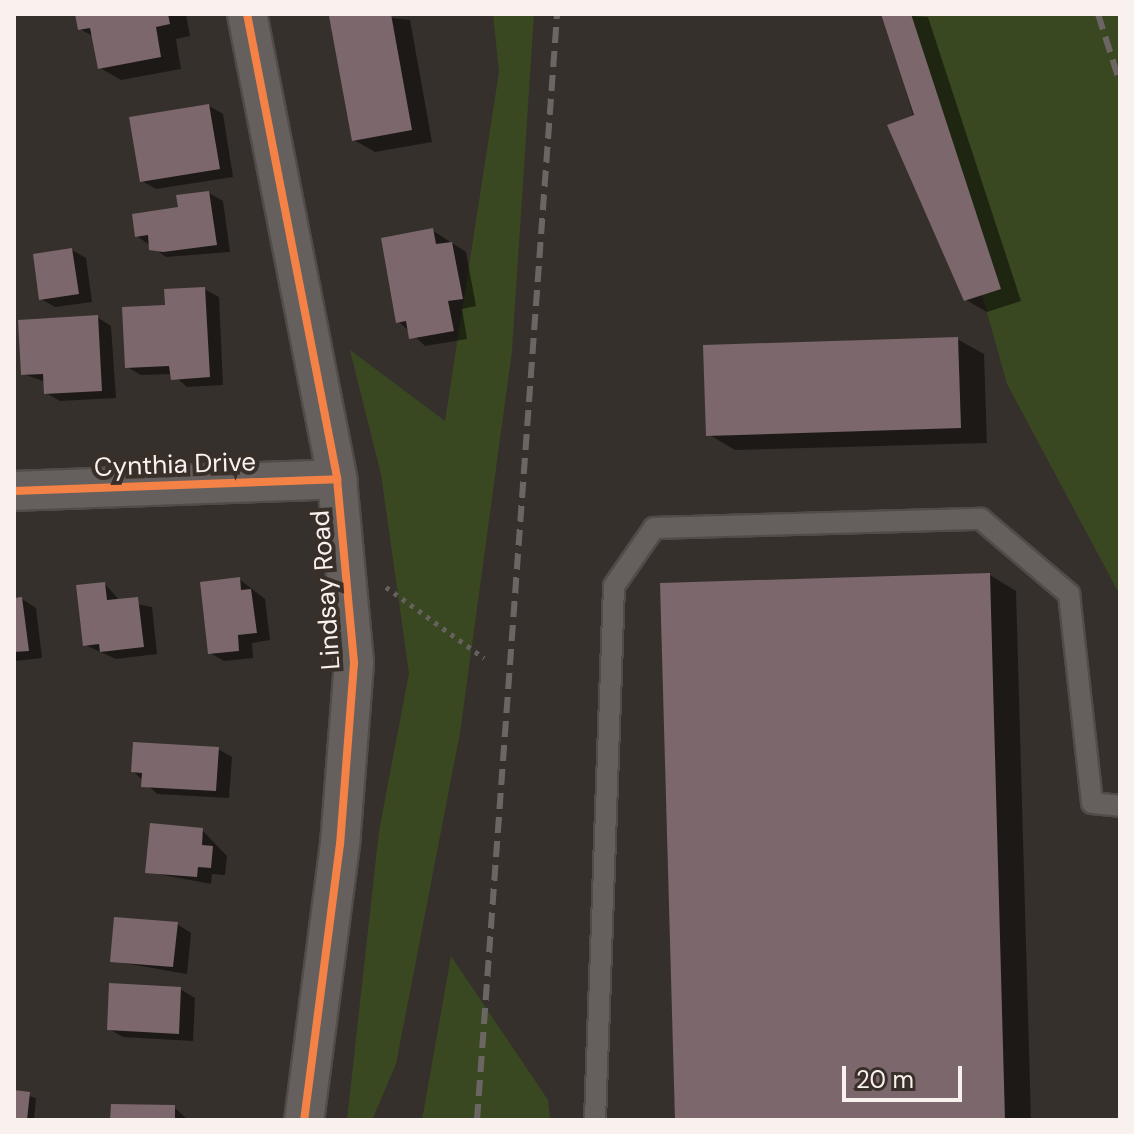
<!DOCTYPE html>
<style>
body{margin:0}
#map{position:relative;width:1134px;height:1134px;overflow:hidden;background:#36302c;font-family:"DM Sans",sans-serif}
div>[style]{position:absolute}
.green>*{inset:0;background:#394821}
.shadow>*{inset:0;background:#0007}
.building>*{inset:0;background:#7b676c}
.path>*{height:5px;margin-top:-2.5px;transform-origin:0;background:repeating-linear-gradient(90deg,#66615f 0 4px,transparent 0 10px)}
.roads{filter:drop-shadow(2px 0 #514c49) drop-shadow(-2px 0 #514c49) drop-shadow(0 2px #514c49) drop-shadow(0 -2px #514c49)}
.lane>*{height:20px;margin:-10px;padding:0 10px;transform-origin:10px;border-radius:10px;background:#65605e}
.street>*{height:38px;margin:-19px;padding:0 19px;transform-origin:19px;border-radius:19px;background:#65605e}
.rail>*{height:6px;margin-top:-3px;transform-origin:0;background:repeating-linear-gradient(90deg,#6b6663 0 16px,transparent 0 24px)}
.cycleway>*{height:8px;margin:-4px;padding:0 4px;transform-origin:4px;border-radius:4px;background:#f48246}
span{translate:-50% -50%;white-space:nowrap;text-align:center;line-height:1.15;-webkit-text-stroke:8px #392f29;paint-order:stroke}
.street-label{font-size:26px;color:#f8f1ee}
.frame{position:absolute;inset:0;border:16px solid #f8f1ee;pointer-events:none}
.scale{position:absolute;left:842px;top:1066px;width:120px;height:36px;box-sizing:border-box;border:4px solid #f8f1ee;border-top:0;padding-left:10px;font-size:24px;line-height:28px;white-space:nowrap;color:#f8f1ee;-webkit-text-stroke:6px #392f29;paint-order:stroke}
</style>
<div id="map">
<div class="green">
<div style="clip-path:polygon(493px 14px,534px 14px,512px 351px,460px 733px,396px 1064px,372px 1120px,347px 1120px,379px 831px,409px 673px,381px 474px,350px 350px,445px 421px,499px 72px)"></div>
<div style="clip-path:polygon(904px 14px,1120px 14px,1120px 595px,1007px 384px)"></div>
<div style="clip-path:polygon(451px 956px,548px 1100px,550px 1120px,422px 1120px)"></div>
</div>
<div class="shadow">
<div style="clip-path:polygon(77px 14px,186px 14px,190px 36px,176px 39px,181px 69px,121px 80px,100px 68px,94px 37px,80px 29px)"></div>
<div style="clip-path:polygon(356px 14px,410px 20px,432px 142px,375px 152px,354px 140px)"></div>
<div style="clip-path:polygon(884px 14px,928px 17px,1021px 301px,987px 312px,966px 300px)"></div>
<div style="clip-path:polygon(209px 106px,223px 114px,233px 177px,156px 189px,142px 181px)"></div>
<div style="clip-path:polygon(209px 193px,223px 201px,230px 252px,166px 257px,137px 236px)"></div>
<div style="clip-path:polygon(432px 230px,466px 252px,476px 306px,462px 309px,467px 339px,425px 346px,398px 321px)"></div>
<div style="clip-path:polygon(72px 250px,86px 258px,92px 302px,55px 307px,41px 299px)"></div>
<div style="clip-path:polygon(204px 289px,219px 297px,223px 385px,187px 387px,172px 374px,141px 375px,127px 367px,167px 307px)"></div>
<div style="clip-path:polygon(97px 317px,111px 326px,116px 398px,60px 401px,46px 393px,46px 382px,23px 374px)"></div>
<div style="clip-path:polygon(957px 339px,984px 354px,987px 443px,735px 450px,708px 434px)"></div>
<div style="clip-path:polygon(990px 575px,1016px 591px,1031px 1120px,677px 1120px)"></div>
<div style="clip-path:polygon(239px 579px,265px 599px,270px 640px,252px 643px,253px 658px,224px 661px,210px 653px)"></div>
<div style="clip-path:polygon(105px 584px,120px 601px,152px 607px,157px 654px,116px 659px,85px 645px)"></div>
<div style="clip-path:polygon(22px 599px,36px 608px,42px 658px,14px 661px,14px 600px)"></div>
<div style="clip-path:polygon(218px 749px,232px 757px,229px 798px,157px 794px,133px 771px)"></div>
<div style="clip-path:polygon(202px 830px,227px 856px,225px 875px,212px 874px,211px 884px,147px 872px)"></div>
<div style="clip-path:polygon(177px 924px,191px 933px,187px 974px,112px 961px)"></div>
<div style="clip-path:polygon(180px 989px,195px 998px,193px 1041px,123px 1037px,109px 1029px)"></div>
<div style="clip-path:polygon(14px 1092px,36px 1098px,34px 1120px,14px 1120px)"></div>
<div style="clip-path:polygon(174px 1107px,188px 1120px,112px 1120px)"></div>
</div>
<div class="building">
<div style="clip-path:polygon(75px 14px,168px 14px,170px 24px,156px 27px,161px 57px,98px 69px,90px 28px,78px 30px)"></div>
<div style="clip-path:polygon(344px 14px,391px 14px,412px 130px,352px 141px,329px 16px)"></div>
<div style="clip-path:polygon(881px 14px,911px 14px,1001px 289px,964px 301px,887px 125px,914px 115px)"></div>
<div style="clip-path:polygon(209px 104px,220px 169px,140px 182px,129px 117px)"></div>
<div style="clip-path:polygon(209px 191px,217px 245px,163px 252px,149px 250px,148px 235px,135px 237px,132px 214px,178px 207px,176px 195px)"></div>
<div style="clip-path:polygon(433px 228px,436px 244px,452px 242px,463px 299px,448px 301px,454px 331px,409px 339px,406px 321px,396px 323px,381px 238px)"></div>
<div style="clip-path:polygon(72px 248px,79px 294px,39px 300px,33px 254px)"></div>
<div style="clip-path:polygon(205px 287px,210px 377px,171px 380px,169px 366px,125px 368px,122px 307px,165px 305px,164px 289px)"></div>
<div style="clip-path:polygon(98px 315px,102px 391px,44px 394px,43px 374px,21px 375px,18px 320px)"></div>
<div style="clip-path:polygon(958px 337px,961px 428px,706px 436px,703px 345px)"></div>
<div style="clip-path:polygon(990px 573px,1005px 1120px,675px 1120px,660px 583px)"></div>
<div style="clip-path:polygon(240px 577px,241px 590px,251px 589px,257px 633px,238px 635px,239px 651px,208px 654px,200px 582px)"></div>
<div style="clip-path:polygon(105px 582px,107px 600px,138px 597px,144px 647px,100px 652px,99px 644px,83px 646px,76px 585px)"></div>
<div style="clip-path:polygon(22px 597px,29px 651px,14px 652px,14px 598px)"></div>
<div style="clip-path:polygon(133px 742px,219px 747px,216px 791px,141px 787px,142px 773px,131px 772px)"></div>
<div style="clip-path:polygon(150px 823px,203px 828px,202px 845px,213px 846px,211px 868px,198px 867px,197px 877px,145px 873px)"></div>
<div style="clip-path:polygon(114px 917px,178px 922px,173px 967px,110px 962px)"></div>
<div style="clip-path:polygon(109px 983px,181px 987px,179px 1034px,107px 1030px)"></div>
<div style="clip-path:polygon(14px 1090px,30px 1092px,27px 1120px,14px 1119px)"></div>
<div style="clip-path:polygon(111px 1104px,175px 1105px,175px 1120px,110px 1120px)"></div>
</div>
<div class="path">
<div style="left:386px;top:587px;width:121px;rotate:35.9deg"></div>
</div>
<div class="roads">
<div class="lane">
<div style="left:595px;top:1120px;width:534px;rotate:-87.96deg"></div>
<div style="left:614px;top:586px;width:70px;rotate:-55.4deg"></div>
<div style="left:654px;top:528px;width:327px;rotate:-1.6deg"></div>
<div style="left:981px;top:519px;width:116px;rotate:40.4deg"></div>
<div style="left:1069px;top:594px;width:210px;rotate:83.7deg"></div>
<div style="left:1092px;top:803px;width:28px;rotate:6deg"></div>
</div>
<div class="street">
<div style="left:247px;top:14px;width:474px;rotate:79deg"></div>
<div style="left:337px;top:479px;width:185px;rotate:84.7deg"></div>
<div style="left:354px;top:663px;width:182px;rotate:94.4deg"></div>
<div style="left:340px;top:844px;width:278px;rotate:97.4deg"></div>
<div style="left:14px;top:491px;width:323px;rotate:-2.1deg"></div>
</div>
</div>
<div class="rail">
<div style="left:1098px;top:14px;width:72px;rotate:72.3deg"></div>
<div style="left:477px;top:1120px;width:1109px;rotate:-85.86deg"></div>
</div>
<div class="cycleway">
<div style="left:247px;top:14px;width:474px;rotate:79deg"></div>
<div style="left:337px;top:479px;width:185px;rotate:84.7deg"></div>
<div style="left:354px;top:663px;width:182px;rotate:94.4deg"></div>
<div style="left:340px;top:844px;width:278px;rotate:97.4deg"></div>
<div style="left:14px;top:491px;width:323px;rotate:-2.1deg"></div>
</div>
<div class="street-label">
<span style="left:175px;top:465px;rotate:-2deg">Cynthia Drive</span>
<span style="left:326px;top:590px;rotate:-94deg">Lindsay Road</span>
</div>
<div class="frame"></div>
<div class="scale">20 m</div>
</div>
